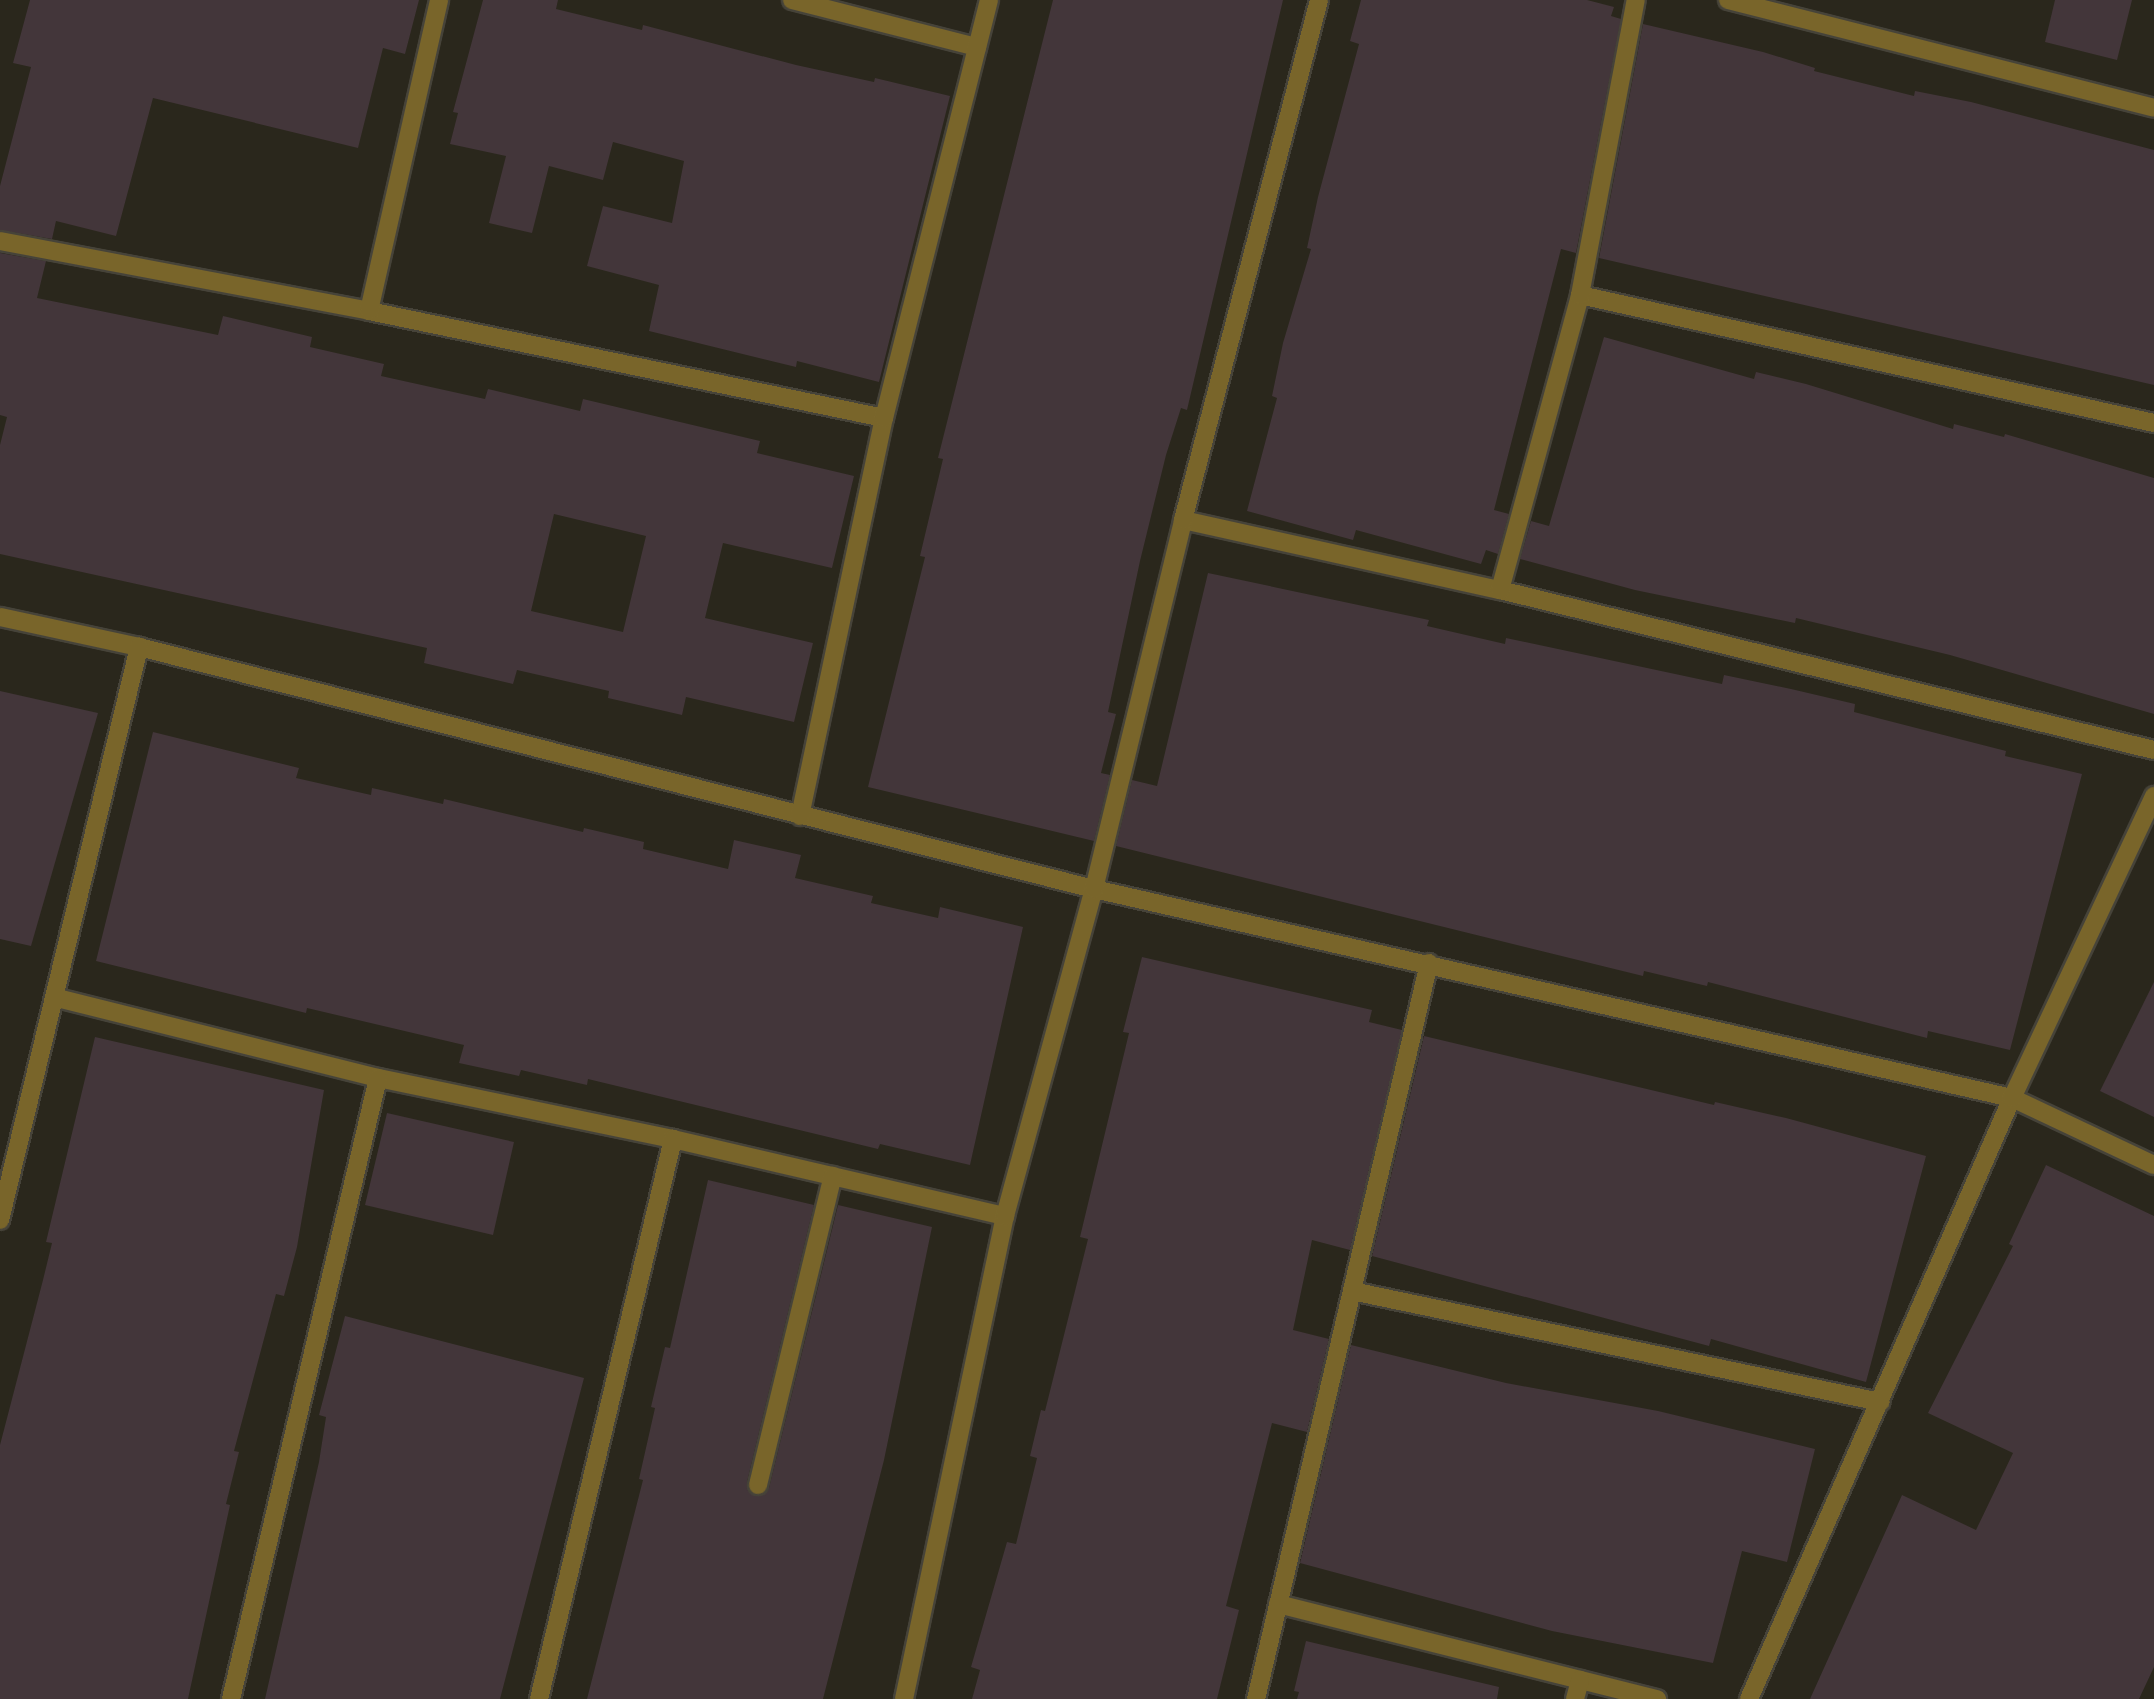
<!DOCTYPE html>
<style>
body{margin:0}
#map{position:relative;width:2154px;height:1699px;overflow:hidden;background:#2a271c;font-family:"Crimson Pro",serif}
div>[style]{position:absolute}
.building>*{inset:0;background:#43363a}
.roads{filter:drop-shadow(2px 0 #464339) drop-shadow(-2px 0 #464339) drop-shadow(0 2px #464339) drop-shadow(0 -2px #464339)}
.street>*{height:18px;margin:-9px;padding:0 9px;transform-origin:9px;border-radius:9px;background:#79652a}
span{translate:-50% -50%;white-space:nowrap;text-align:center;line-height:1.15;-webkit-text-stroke:5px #2a271c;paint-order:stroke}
</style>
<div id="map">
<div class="building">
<div style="clip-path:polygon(30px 0,419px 0,405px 54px,383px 48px,358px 148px,153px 98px,116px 236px,56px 221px,52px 239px,0 230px,0 186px,31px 67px,13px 63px)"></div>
<div style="clip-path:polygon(483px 0,558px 0,556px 9px,642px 30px,643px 25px,796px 65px,874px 82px,875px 78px,950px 96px,879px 382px,797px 361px,796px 367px,649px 331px,659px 285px,587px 266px,603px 206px,672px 223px,684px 161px,613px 142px,603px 180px,549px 166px,532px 233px,489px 223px,506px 156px,450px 144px,458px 113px,453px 112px)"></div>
<div style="clip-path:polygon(1053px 0,1283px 0,1187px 410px,1181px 408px,1166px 455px,1140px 561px,1108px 712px,1116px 714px,1101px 773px,1110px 775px,1094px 841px,868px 787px,925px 557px,920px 556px,943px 459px,938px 458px)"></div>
<div style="clip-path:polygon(1361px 0,1587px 0,1614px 7px,1611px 16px,1621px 19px,1576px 253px,1561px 249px,1494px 510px,1509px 514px,1498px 554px,1486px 550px,1481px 564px,1356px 530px,1353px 540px,1247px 511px,1277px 398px,1272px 396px,1283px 343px,1311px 249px,1307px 248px,1318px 197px,1359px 44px,1350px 41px)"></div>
<div style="clip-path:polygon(2055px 0,2132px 0,2117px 60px,2045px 42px)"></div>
<div style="clip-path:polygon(1643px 24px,1763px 52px,1815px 68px,1814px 71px,1914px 96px,1915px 91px,1971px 102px,2154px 150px,2154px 385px,1599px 258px)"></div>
<div style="clip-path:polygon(evenodd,0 253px,46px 261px,37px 298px,218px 335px,223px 316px,312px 337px,310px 347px,384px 364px,381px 376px,485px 399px,488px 389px,580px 411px,583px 399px,760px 441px,757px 453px,854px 476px,832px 568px,723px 543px,705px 618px,813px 643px,794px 722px,686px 697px,682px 715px,608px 698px,609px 691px,517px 670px,513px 684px,424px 663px,427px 648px,0 554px,0 445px,7px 417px,0 415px,0 253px,554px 514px,646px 536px,623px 632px,531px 611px,554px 514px)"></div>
<div style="clip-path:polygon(1604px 337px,1754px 379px,1756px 372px,1806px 384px,1953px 429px,1954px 424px,2004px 437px,2005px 434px,2154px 478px,2154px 714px,1950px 655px,1796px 618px,1795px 623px,1635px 590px,1520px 559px,1531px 521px,1549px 526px)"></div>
<div style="clip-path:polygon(1208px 573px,1429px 620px,1427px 626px,1505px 644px,1506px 638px,1722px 684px,1724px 675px,1791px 689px,1855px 704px,1854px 712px,2006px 751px,2005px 756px,2082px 774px,2010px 1050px,1928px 1031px,1927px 1038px,1708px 982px,1707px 986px,1644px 971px,1643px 976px,1116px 846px,1132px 780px,1157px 786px)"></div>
<div style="clip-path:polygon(0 691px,98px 713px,31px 946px,0 939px)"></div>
<div style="clip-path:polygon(153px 732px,299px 768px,296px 778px,371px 795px,372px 788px,443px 804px,444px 799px,583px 832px,584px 828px,644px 842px,643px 849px,728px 869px,734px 840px,801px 855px,795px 878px,873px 896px,871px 903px,938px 918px,940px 907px,1023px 927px,970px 1165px,880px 1144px,878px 1149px,588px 1079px,587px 1085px,521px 1070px,519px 1076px,459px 1063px,464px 1045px,307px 1008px,306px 1013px,96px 961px)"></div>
<div style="clip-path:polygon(1142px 957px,1372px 1010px,1369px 1022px,1402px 1030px,1350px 1250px,1312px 1240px,1293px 1330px,1329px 1339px,1307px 1432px,1272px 1423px,1226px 1606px,1239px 1610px,1217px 1699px,972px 1699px,980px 1670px,971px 1667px,1007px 1542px,1016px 1544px,1037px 1458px,1030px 1456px,1041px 1410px,1045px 1411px,1088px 1239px,1080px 1237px,1129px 1033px,1123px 1032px)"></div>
<div style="clip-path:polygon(2154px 982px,2154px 1117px,2100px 1091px)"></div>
<div style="clip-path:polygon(1424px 1036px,1714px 1105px,1715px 1102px,1786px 1118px,1926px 1156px,1866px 1382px,1711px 1339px,1709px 1346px,1372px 1256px)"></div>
<div style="clip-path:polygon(95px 1037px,324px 1090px,297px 1247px,284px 1296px,276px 1294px,234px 1451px,239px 1452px,226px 1504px,230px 1505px,188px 1699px,0 1699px,0 1445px,43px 1280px,52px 1243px,46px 1242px)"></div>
<div style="clip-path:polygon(387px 1113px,514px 1142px,493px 1235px,365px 1205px)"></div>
<div style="clip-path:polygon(2046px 1165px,2154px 1216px,2154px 1667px,2139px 1699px,1810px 1699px,1902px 1495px,1976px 1530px,2013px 1453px,1928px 1413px,2013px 1246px,2009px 1244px)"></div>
<div style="clip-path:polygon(708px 1180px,814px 1205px,747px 1482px,756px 1496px,769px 1488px,838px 1205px,932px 1227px,884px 1460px,823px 1699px,587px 1699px,643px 1480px,639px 1479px,655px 1408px,651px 1407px,665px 1347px,670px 1348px)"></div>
<div style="clip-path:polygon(345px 1316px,584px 1378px,500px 1699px,265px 1699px,319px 1462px,326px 1417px,319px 1415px)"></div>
<div style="clip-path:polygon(1351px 1345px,1506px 1383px,1658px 1411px,1815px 1449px,1787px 1562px,1742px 1551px,1713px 1663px,1552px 1631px,1300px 1563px)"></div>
<div style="clip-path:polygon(1306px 1641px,1499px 1687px,1497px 1699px,1297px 1699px,1299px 1692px,1294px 1691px)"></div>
</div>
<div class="roads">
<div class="street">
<div style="left:792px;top:0;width:191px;rotate:14.3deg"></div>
<div style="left:1728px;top:0;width:439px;rotate:14.2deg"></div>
<div style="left:0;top:241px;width:376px;rotate:10.7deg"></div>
<div style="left:369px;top:311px;width:526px;rotate:11.74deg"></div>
<div style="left:1580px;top:295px;width:588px;rotate:12.57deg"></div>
<div style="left:369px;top:311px;width:319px;rotate:-77.3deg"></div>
<div style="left:1183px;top:520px;width:325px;rotate:12.5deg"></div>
<div style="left:1500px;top:590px;width:673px;rotate:13.75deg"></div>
<div style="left:1500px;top:590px;width:306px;rotate:-74.8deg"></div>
<div style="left:1580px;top:295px;width:300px;rotate:-79.3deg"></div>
<div style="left:0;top:617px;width:142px;rotate:12.2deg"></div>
<div style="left:139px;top:647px;width:985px;rotate:14.22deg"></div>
<div style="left:1094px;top:889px;width:941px;rotate:12.83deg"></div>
<div style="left:2012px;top:1098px;width:157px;rotate:25.3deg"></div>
<div style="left:800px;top:816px;width:407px;rotate:-78.1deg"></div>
<div style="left:884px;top:418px;width:431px;rotate:-75.9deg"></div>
<div style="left:57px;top:998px;width:331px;rotate:14deg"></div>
<div style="left:378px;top:1078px;width:301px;rotate:11.7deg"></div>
<div style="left:673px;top:1139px;width:341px;rotate:13.1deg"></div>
<div style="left:0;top:1220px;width:590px;rotate:-76.36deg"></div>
<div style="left:1352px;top:1291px;width:540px;rotate:11.87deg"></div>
<div style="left:758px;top:1485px;width:318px;rotate:-76.4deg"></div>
<div style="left:1278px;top:1604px;width:391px;rotate:14.1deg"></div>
<div style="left:231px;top:1699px;width:638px;rotate:-76.68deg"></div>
<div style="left:539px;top:1699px;width:576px;rotate:-76.54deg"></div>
<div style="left:904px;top:1699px;width:493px;rotate:-78.2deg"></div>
<div style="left:1005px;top:1216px;width:339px;rotate:-74.8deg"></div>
<div style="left:1094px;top:889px;width:380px;rotate:-76.4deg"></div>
<div style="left:1183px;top:520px;width:537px;rotate:-75.34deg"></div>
<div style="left:1256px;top:1699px;width:756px;rotate:-76.77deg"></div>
<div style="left:1575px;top:1699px;width:20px;rotate:-75deg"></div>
<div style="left:1749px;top:1699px;width:656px;rotate:-66.37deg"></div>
<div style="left:2012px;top:1098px;width:334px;rotate:-64.8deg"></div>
</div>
</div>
</div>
